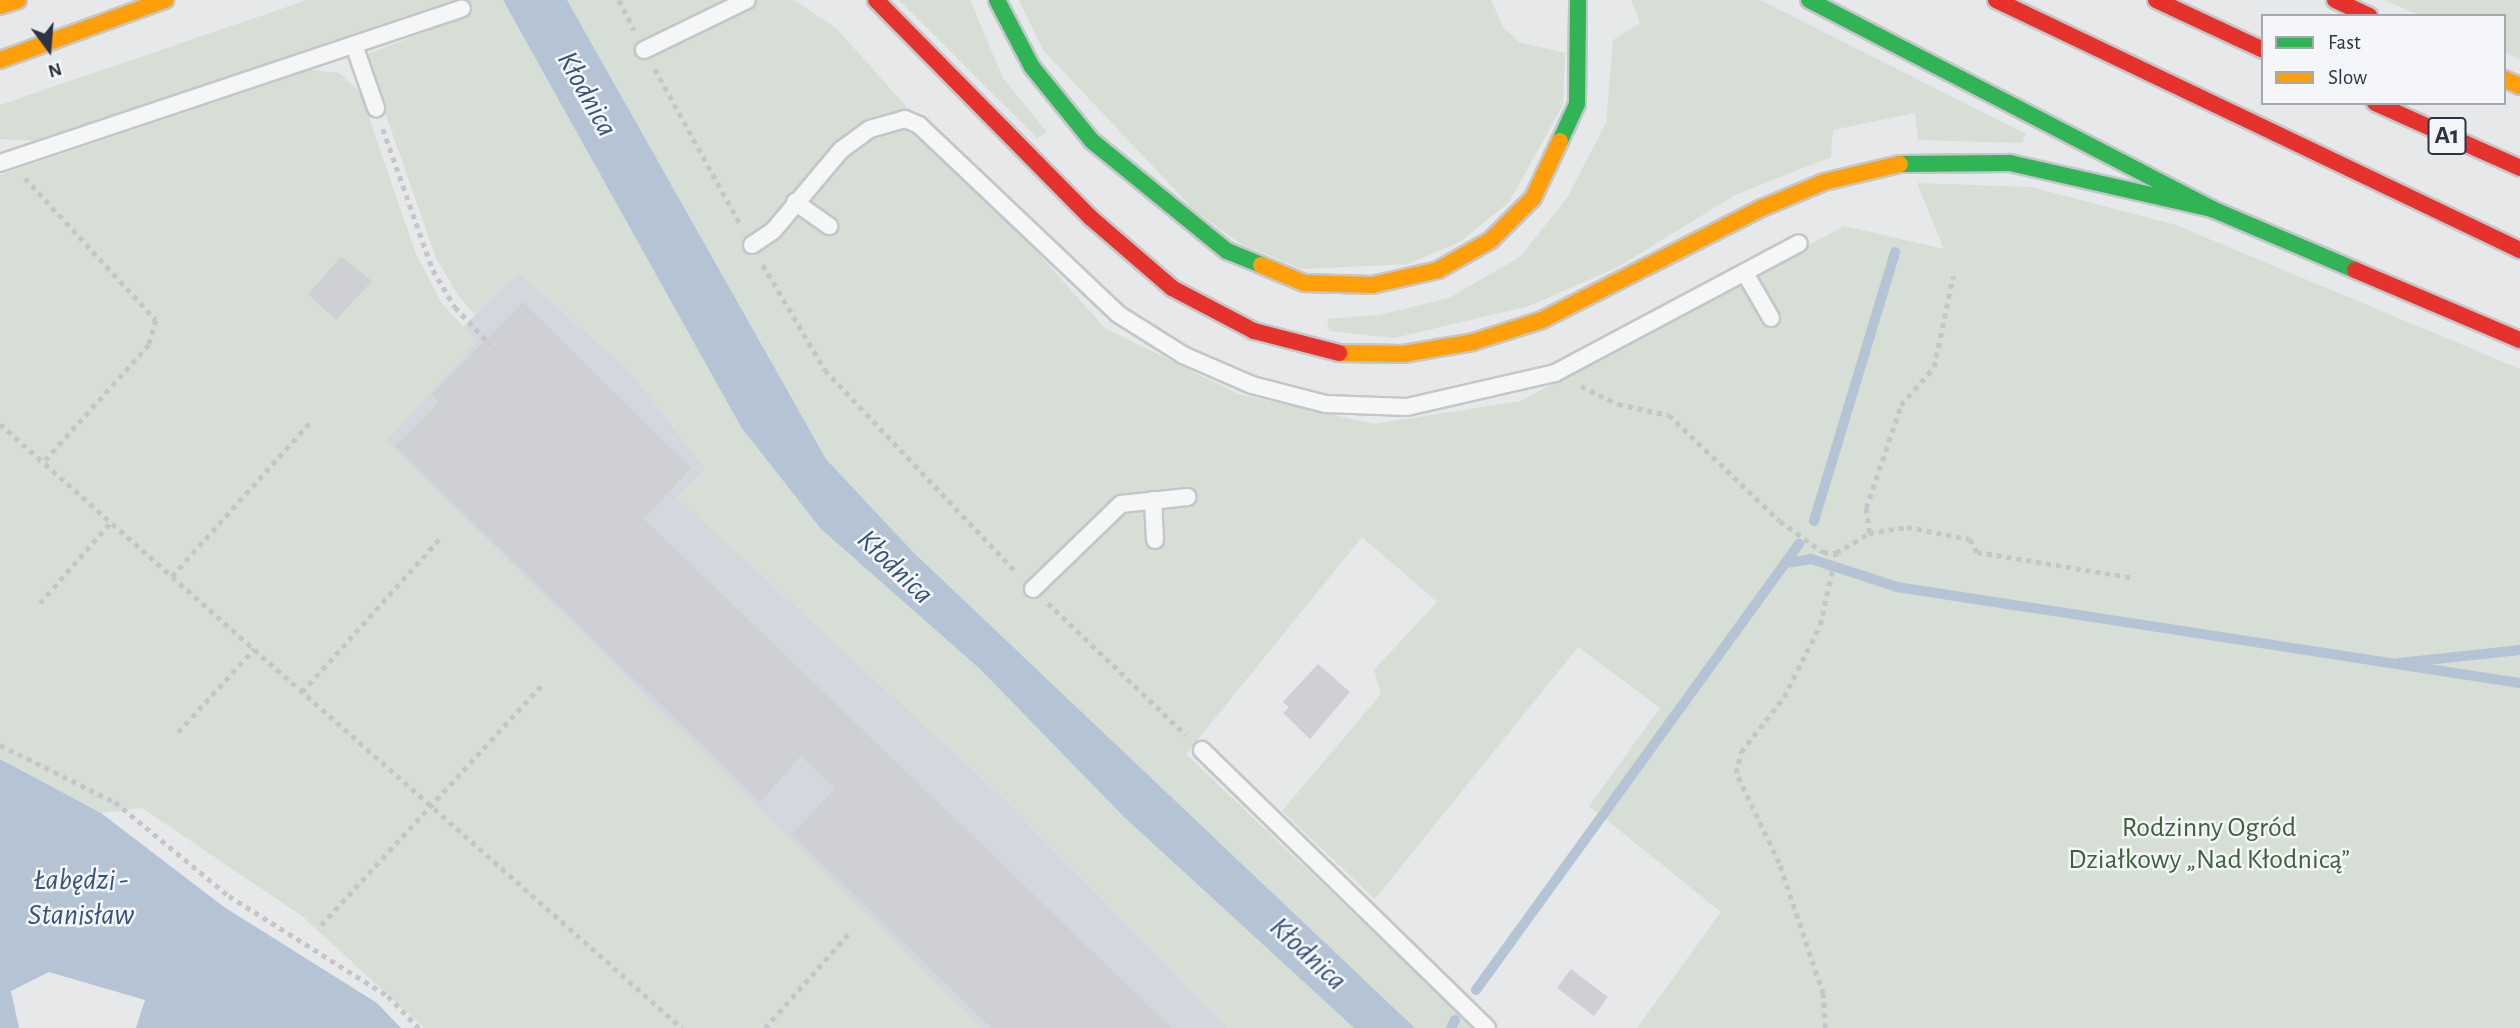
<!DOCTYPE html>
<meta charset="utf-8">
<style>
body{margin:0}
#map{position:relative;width:2520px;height:1028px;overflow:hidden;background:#e6e8ea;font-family:"Alegreya Sans",sans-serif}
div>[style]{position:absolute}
.built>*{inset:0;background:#d4d7dd}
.green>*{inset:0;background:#d6ded6}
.water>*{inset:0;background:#b4c4d5}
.stream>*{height:10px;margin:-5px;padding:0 5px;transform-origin:5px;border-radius:5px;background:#b4c4d5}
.building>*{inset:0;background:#ced0d3}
.path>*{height:4.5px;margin-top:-2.25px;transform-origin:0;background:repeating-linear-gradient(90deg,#c5c6ca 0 5px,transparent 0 10px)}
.roads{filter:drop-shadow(2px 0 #c4c6c8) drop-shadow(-2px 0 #c4c6c8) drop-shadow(0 2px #c4c6c8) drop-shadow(0 -2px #c4c6c8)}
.lane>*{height:16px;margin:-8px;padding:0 8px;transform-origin:8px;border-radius:8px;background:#f5f6f7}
.fast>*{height:16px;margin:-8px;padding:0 8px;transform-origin:8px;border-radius:8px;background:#30b455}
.slow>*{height:16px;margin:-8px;padding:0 8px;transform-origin:8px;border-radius:8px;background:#ff9f0a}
.jam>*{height:16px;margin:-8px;padding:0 8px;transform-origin:8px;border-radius:8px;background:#e5322d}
span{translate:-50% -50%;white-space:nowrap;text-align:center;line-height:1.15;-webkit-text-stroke:5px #f4f6f9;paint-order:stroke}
.shield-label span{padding:2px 5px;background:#f4f6f9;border:2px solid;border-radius:5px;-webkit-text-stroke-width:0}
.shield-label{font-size:26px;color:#2b3445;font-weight:700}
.park-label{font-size:28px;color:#3f6138}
.water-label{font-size:30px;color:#34527a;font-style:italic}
.legend{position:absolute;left:2261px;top:14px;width:245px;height:91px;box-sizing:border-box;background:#f4f6f9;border:2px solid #a4a8b1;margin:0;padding:9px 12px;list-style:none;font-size:21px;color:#2b3445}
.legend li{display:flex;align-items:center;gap:14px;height:35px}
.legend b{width:35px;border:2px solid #a4a8b1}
.north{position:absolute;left:14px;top:14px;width:70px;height:70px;-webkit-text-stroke:5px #f4f6f9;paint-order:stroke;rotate:164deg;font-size:19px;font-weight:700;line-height:28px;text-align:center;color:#2b3445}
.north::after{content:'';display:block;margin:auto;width:24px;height:32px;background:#2b3445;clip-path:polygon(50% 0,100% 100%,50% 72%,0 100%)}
</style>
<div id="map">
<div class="built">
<div style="clip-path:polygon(518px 273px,629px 370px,706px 469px,677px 497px,1003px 798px,1227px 1028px,981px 1028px,386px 441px,476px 342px,463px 327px)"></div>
</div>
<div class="green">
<div style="clip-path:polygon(307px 0,455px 0,40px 141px,0 139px,0 105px)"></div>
<div style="clip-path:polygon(469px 0,503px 0,741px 427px,821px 529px,981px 670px,1124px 817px,1354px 1028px,1227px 1028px,1003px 798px,677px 498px,706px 469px,629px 370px,518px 273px,475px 315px,458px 295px,436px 258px,365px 55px,473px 13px)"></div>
<div style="clip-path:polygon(567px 0,794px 0,836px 28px,1105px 328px,1238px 394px,1374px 424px,1521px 401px,1844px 226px,1944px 249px,1917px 183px,2031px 187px,2176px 225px,2520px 369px,2520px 1028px,1637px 1028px,1721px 912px,1589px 806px,1660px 708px,1578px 647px,1375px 899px,1282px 811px,1381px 694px,1374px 670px,1437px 602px,1362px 537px,1186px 754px,1474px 1028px,1415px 1028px,914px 553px,826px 459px)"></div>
<div style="clip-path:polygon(899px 0,970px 0,1003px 78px,1047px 132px,1037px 138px)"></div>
<div style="clip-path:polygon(1019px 0,1491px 0,1503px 27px,1519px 42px,1565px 53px,1563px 105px,1509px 202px,1460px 242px,1408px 264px,1302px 269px,1241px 244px,1196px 212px,1043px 50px)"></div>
<div style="clip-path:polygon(1631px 0,1760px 0,2026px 134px,2022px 143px,1918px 140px,1915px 113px,1833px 130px,1831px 157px,1735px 195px,1618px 267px,1529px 306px,1394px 338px,1329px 331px,1327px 319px,1379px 315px,1449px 298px,1520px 257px,1567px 198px,1606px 123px,1613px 40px,1640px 23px)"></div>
<div style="clip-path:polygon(2385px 0,2520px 0,2520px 59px,2504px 52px,2504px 16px,2421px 16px)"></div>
<div style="clip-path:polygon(310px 70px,339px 73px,360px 92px,416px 254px,442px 304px,477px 341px,386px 441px,981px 1028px,424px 1028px,302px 916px,142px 808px,101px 813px,0 759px,0 175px)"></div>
</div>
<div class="water">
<div style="clip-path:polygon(503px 0,567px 0,826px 459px,914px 553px,1415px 1028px,1354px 1028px,1124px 817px,981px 670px,821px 529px,741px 427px)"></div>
<div style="clip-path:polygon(0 759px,101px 813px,224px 907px,377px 1003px,401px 1028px,136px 1028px,145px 1000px,49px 972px,11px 991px,19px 1028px,0 1028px)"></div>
</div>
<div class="stream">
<div style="left:1814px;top:521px;width:281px;rotate:-73.2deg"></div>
<div style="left:1786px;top:563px;width:25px;rotate:-9deg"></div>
<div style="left:1811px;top:559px;width:90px;rotate:18deg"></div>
<div style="left:1897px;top:587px;width:630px;rotate:8.76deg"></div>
<div style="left:2399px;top:663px;width:122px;rotate:-6.1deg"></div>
<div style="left:1476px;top:990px;width:551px;rotate:-54.09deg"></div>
<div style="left:1451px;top:1028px;width:9px;rotate:-63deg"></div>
</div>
<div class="building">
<div style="clip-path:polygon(341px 257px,372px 281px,336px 320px,308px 294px)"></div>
<div style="clip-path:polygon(523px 302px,691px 468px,644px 519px,1172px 1028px,991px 1028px,792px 834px,835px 789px,801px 756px,760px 802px,395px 446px,439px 402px,431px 395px)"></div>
<div style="clip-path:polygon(1318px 664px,1350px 692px,1310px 739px,1283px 713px,1289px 707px,1283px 702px)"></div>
<div style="clip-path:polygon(1571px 969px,1608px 997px,1594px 1016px,1557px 988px)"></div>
</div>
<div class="path">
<div style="left:619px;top:0;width:34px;rotate:63deg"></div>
<div style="left:655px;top:69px;width:180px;rotate:61.2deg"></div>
<div style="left:383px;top:129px;width:150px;rotate:70.5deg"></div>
<div style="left:433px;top:270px;width:43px;rotate:59.3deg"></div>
<div style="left:455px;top:307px;width:51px;rotate:46.6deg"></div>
<div style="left:25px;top:178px;width:193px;rotate:47.3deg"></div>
<div style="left:156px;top:320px;width:26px;rotate:106deg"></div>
<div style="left:149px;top:345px;width:157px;rotate:131.9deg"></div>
<div style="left:763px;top:265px;width:122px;rotate:59.4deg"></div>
<div style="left:825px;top:370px;width:279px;rotate:46.6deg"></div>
<div style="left:1581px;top:386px;width:41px;rotate:25.9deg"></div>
<div style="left:1618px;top:404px;width:52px;rotate:12.2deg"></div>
<div style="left:1669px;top:415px;width:153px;rotate:43.7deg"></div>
<div style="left:1780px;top:521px;width:53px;rotate:35.8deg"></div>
<div style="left:1823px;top:552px;width:13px;rotate:4deg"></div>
<div style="left:1836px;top:553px;width:39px;rotate:-31deg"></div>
<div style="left:1869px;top:533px;width:38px;rotate:-9deg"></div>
<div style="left:1907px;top:527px;width:64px;rotate:10.8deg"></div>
<div style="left:1970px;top:539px;width:15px;rotate:62deg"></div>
<div style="left:1977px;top:552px;width:160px;rotate:9.3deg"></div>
<div style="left:0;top:424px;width:911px;rotate:41.53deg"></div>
<div style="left:1869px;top:533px;width:25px;rotate:-97deg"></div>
<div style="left:1866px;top:508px;width:109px;rotate:-71.2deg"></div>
<div style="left:1901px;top:405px;width:50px;rotate:-49deg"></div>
<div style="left:1934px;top:367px;width:93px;rotate:-78.2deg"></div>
<div style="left:172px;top:576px;width:210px;rotate:-48.1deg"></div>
<div style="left:40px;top:603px;width:108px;rotate:-48.8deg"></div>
<div style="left:1048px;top:603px;width:191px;rotate:43.7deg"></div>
<div style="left:302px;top:692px;width:207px;rotate:-48.1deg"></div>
<div style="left:178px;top:732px;width:113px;rotate:-47.5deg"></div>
<div style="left:0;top:745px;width:128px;rotate:26.4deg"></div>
<div style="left:115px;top:802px;width:148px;rotate:39.5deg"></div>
<div style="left:229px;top:896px;width:188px;rotate:32.2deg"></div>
<div style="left:388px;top:996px;width:45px;rotate:45.9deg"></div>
<div style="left:321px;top:925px;width:325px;rotate:-47.4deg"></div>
<div style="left:765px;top:1028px;width:127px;rotate:-48.5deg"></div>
<div style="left:1825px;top:1028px;width:34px;rotate:-93deg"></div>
<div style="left:1823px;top:994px;width:138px;rotate:-108.6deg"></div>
<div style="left:1779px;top:863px;width:100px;rotate:-115.5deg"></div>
<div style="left:1736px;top:773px;width:22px;rotate:-77deg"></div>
<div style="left:1741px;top:752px;width:70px;rotate:-52deg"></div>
<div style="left:1784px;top:697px;width:80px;rotate:-63.4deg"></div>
<div style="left:1820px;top:625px;width:74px;rotate:-77.5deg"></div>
</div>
<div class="roads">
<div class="lane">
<div style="left:355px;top:48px;width:64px;rotate:70.7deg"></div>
<div style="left:644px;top:50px;width:114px;rotate:-25.9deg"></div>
<div style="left:0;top:163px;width:487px;rotate:-18.5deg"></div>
<div style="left:795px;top:202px;width:42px;rotate:35.2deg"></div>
<div style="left:752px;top:245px;width:25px;rotate:-34deg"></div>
<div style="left:773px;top:231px;width:106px;rotate:-50deg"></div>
<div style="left:841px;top:150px;width:36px;rotate:-36deg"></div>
<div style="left:870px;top:129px;width:36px;rotate:-16deg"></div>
<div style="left:905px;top:119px;width:15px;rotate:23deg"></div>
<div style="left:919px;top:125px;width:274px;rotate:43.5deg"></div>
<div style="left:1118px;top:314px;width:77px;rotate:32.2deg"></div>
<div style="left:1183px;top:355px;width:75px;rotate:23.5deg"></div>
<div style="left:1252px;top:385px;width:76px;rotate:14.4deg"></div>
<div style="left:1326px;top:404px;width:81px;rotate:2.1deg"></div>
<div style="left:1407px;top:407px;width:152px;rotate:-12.9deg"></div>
<div style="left:1555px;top:373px;width:276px;rotate:-28deg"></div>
<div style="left:1745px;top:273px;width:52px;rotate:60deg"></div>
<div style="left:1153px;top:500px;width:40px;rotate:87.1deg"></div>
<div style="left:1033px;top:589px;width:122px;rotate:-44deg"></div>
<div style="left:1121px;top:504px;width:67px;rotate:-6deg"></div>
<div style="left:1202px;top:750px;width:398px;rotate:44.3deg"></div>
</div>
<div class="fast">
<div style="left:997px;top:0;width:76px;rotate:62.4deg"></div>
<div style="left:1032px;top:67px;width:95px;rotate:51deg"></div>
<div style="left:1092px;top:141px;width:174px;rotate:39.2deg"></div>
<div style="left:1227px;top:251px;width:37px;rotate:22deg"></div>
<div style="left:1809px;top:0;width:454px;rotate:27.4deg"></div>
<div style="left:2212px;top:209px;width:155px;rotate:23.1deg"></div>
<div style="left:1560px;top:141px;width:41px;rotate:-65.3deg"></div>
<div style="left:1577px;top:104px;width:104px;rotate:-89.4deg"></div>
<div style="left:1900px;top:164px;width:110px;rotate:-0.5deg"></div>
<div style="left:2010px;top:163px;width:207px;rotate:12.8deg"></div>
</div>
<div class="slow">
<div style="left:0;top:6px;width:19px;rotate:-18deg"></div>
<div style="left:0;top:60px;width:176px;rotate:-20deg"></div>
<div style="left:2504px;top:79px;width:17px;rotate:24deg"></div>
<div style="left:1261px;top:265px;width:47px;rotate:22.7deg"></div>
<div style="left:1304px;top:283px;width:68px;rotate:1.7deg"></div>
<div style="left:1372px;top:285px;width:68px;rotate:-12.8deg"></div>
<div style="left:1438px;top:270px;width:61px;rotate:-29.5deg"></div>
<div style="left:1491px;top:240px;width:59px;rotate:-45deg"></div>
<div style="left:1533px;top:198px;width:63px;rotate:-64.7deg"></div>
<div style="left:1339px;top:353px;width:64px;rotate:0.9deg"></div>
<div style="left:1403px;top:354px;width:71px;rotate:-9.7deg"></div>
<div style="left:1473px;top:342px;width:72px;rotate:-17.7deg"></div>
<div style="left:1542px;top:320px;width:247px;rotate:-27deg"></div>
<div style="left:1762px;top:208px;width:67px;rotate:-22.8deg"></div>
<div style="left:1824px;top:182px;width:78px;rotate:-13.3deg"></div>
</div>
<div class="jam">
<div style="left:876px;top:0;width:306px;rotate:45.4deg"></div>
<div style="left:1091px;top:218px;width:107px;rotate:40.8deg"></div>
<div style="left:1172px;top:288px;width:93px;rotate:27.7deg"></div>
<div style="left:1254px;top:331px;width:88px;rotate:14.5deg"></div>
<div style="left:1996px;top:0;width:581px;rotate:25.51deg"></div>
<div style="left:2156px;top:0;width:118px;rotate:25deg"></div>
<div style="left:2335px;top:0;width:38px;rotate:25deg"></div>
<div style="left:2375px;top:103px;width:159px;rotate:24.1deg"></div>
<div style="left:2355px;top:270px;width:179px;rotate:23deg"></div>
</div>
</div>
<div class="shield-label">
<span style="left:2447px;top:136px">A1</span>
</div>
<div class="park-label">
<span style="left:2209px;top:844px">Rodzinny Ogród<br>Działkowy „Nad Kłodnicą”</span>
</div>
<div class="water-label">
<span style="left:587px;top:94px;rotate:61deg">Kłodnica</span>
<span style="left:895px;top:567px;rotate:44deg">Kłodnica</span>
<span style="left:81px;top:897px">Łabędzi -<br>Stanisław</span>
<span style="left:1308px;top:954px;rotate:43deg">Kłodnica</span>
</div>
<ul class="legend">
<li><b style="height:9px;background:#30b455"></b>Fast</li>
<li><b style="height:9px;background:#ff9f0a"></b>Slow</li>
</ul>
<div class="north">N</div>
</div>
